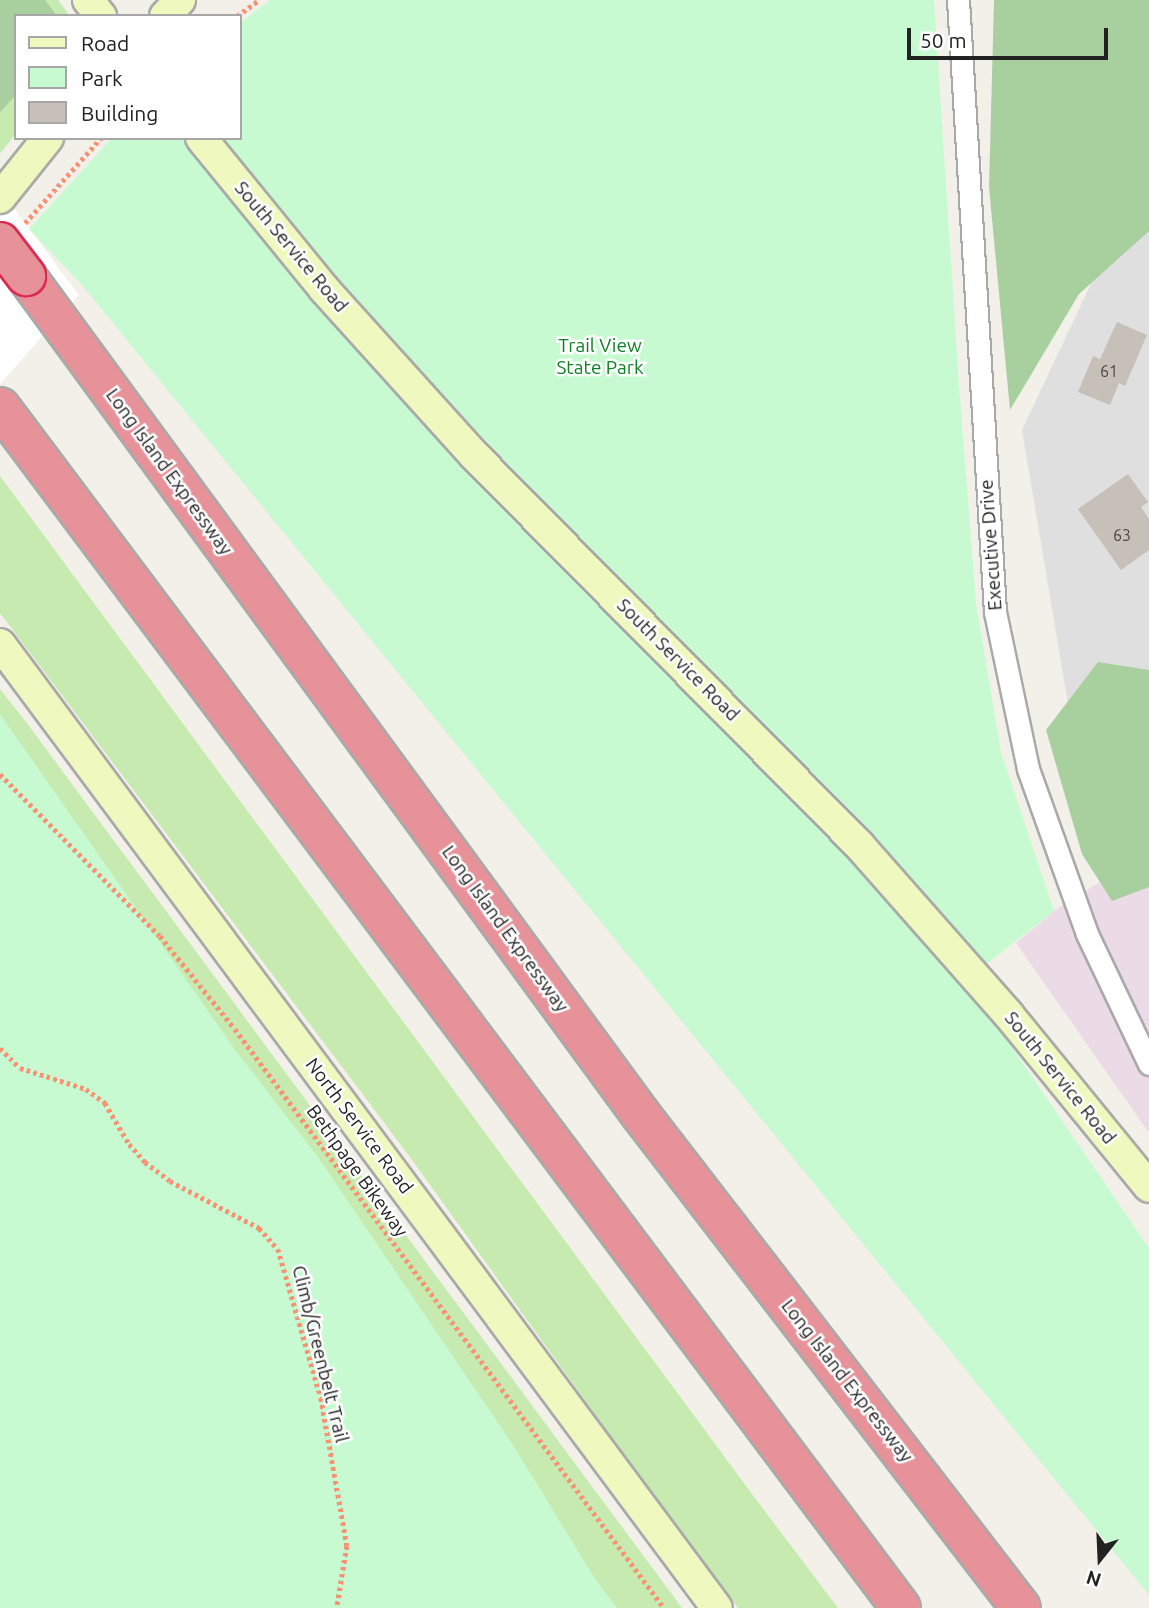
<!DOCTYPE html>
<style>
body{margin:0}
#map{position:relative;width:1149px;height:1608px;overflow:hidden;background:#f2f0e9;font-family:Ubuntu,sans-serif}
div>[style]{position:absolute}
.residential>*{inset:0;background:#e0dfdf}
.industrial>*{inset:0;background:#ebdbe6}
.grass>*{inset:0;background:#c6eab0}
.forest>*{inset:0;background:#a7d09e}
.park>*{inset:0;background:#c8fad2}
.pier>*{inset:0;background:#fff}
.building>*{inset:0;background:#c7c0b8}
.path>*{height:4.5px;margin-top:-2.25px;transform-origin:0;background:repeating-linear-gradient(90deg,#f99173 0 3.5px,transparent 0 7px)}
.roads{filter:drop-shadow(2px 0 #a9a9a9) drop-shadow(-2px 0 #a9a9a9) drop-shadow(0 2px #a9a9a9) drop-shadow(0 -2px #a9a9a9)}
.minor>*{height:21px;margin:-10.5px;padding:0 10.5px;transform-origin:10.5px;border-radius:10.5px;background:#fff}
.secondary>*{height:30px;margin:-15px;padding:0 15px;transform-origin:15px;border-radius:15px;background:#eff9bf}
.motorway>*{height:38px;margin:-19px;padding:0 19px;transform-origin:19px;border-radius:19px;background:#e79298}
.bridges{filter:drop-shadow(2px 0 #da2b52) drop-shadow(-2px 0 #da2b52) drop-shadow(0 2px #da2b52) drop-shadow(0 -2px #da2b52)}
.motorway-bridge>*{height:38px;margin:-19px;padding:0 19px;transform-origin:19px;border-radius:19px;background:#e79298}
span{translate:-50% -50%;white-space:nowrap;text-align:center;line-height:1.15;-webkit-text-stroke:5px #fff;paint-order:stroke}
.number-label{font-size:16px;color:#4b4a48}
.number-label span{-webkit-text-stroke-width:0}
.street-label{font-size:19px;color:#222}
.park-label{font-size:19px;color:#0d8225}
.legend{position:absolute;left:14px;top:14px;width:228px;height:126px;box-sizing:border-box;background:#fff;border:2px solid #a7a7a7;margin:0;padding:9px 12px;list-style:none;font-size:21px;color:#222}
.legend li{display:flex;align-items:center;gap:14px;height:35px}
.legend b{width:35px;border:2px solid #a7a7a7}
.north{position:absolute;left:1065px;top:1524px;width:70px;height:70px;-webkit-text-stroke:5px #fff;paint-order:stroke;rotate:198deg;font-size:19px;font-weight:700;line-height:28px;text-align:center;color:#222}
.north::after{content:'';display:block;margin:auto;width:24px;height:32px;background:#222;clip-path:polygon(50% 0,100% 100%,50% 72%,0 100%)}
.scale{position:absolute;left:907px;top:28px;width:201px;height:32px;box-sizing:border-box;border:4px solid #222;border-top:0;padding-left:9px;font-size:21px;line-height:24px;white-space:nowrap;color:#222;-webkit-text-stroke:5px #fff;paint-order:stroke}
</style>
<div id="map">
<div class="residential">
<div style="clip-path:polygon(1149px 229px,1149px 845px,1097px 877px,1022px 430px,1105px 254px)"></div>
</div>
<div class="industrial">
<div style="clip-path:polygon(1149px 851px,1149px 1133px,1016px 943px,1054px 911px)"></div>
</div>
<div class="grass">
<div style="clip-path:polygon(0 0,58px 0,70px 16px,16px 16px,16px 133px,0 154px)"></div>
<div style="clip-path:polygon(0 476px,752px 1494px,838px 1608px,738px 1608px,650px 1491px,410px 1157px,0 613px)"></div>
<div style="clip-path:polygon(0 689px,26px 722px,682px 1608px,599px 1608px,0 818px)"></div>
</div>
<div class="forest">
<div style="clip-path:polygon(0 0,45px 0,57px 16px,16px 16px,16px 95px,0 112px)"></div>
<div style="clip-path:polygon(994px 0,1149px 0,1149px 231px,1079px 294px,1010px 410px,989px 187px)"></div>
<div style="clip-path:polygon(1098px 662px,1149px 670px,1149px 887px,1112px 901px,1082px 854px,1046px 730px)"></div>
</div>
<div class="park">
<div style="clip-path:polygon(270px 0,934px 0,959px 385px,976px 603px,1001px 752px,1054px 911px,966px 980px,1149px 1248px,1149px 1595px,82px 285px,29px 229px,112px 138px,240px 138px,240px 23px)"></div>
<div style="clip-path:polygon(0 714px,236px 1051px,318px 1157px,513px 1445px,594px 1577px,617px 1608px,0 1608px)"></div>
</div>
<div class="pier">
<div style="clip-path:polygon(0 190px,79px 295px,0 384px)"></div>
</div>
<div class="building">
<div style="clip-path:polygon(1117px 322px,1147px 335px,1125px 386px,1119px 383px,1110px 405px,1078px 392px,1093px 356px,1100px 359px)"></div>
<div style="clip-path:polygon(1128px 474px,1148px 502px,1141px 507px,1149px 519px,1149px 550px,1121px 570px,1078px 509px)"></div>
</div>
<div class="path">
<div style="left:237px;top:16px;width:27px;rotate:-36deg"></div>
<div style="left:25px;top:223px;width:114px;rotate:-48.2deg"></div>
<div style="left:0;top:774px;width:228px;rotate:45.4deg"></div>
<div style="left:160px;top:936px;width:119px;rotate:51.1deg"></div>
<div style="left:235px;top:1029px;width:721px;rotate:53.46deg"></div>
<div style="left:0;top:1048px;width:28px;rotate:45deg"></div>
<div style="left:20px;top:1068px;width:69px;rotate:17.7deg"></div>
<div style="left:86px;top:1089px;width:24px;rotate:36deg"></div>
<div style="left:105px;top:1103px;width:48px;rotate:59.7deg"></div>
<div style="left:129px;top:1144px;width:24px;rotate:48deg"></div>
<div style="left:145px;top:1162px;width:31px;rotate:37deg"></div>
<div style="left:170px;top:1181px;width:101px;rotate:27.8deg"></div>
<div style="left:259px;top:1228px;width:28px;rotate:48deg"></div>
<div style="left:278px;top:1249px;width:155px;rotate:73.9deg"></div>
<div style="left:321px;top:1398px;width:150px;rotate:80deg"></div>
<div style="left:347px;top:1546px;width:63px;rotate:99.2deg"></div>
</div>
<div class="roads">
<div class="minor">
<div style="left:958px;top:0;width:613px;rotate:86.54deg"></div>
<div style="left:995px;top:612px;width:160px;rotate:78.1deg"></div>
<div style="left:1028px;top:769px;width:175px;rotate:70.3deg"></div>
<div style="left:1087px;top:934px;width:144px;rotate:64.5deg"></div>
</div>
<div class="secondary">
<div style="left:88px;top:0;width:21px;rotate:51deg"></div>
<div style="left:165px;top:16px;width:22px;rotate:-47deg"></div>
<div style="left:201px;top:138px;width:195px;rotate:50.8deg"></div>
<div style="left:324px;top:289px;width:224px;rotate:47.9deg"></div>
<div style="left:474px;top:455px;width:548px;rotate:45.37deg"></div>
<div style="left:859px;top:845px;width:225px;rotate:48.6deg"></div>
<div style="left:1008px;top:1014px;width:223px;rotate:50.8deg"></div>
<div style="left:0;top:198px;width:77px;rotate:-51.3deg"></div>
<div style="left:0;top:644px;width:1201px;rotate:53.36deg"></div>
</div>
<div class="motorway">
<div style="left:26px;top:276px;width:1040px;rotate:53.76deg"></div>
<div style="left:641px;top:1115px;width:622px;rotate:52.38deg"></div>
<div style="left:0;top:407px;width:1501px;rotate:53.12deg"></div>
</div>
</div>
<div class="bridges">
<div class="motorway-bridge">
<div style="left:0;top:242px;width:43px;rotate:52.6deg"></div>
</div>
</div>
<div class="number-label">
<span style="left:1109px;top:371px">61</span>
<span style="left:1122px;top:535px">63</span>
</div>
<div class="street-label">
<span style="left:291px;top:247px;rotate:50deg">South Service Road</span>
<span style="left:169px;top:472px;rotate:54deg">Long Island Expressway</span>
<span style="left:991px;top:545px;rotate:-94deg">Executive Drive</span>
<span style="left:678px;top:660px;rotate:45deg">South Service Road</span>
<span style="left:505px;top:929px;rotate:54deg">Long Island Expressway</span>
<span style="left:1060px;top:1078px;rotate:51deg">South Service Road</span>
<span style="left:359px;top:1126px;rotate:53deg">North Service Road</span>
<span style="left:357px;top:1171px;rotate:54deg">Bethpage Bikeway</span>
<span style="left:320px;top:1354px;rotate:76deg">Climb/Greenbelt Trail</span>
<span style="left:847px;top:1381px;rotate:52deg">Long Island Expressway</span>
</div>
<div class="park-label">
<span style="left:600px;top:357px">Trail View<br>State Park</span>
</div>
<ul class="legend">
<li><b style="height:9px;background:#eff9bf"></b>Road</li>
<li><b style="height:19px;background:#c8fad2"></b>Park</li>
<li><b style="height:19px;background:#c7c0b8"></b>Building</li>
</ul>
<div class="north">N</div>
<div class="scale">50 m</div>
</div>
